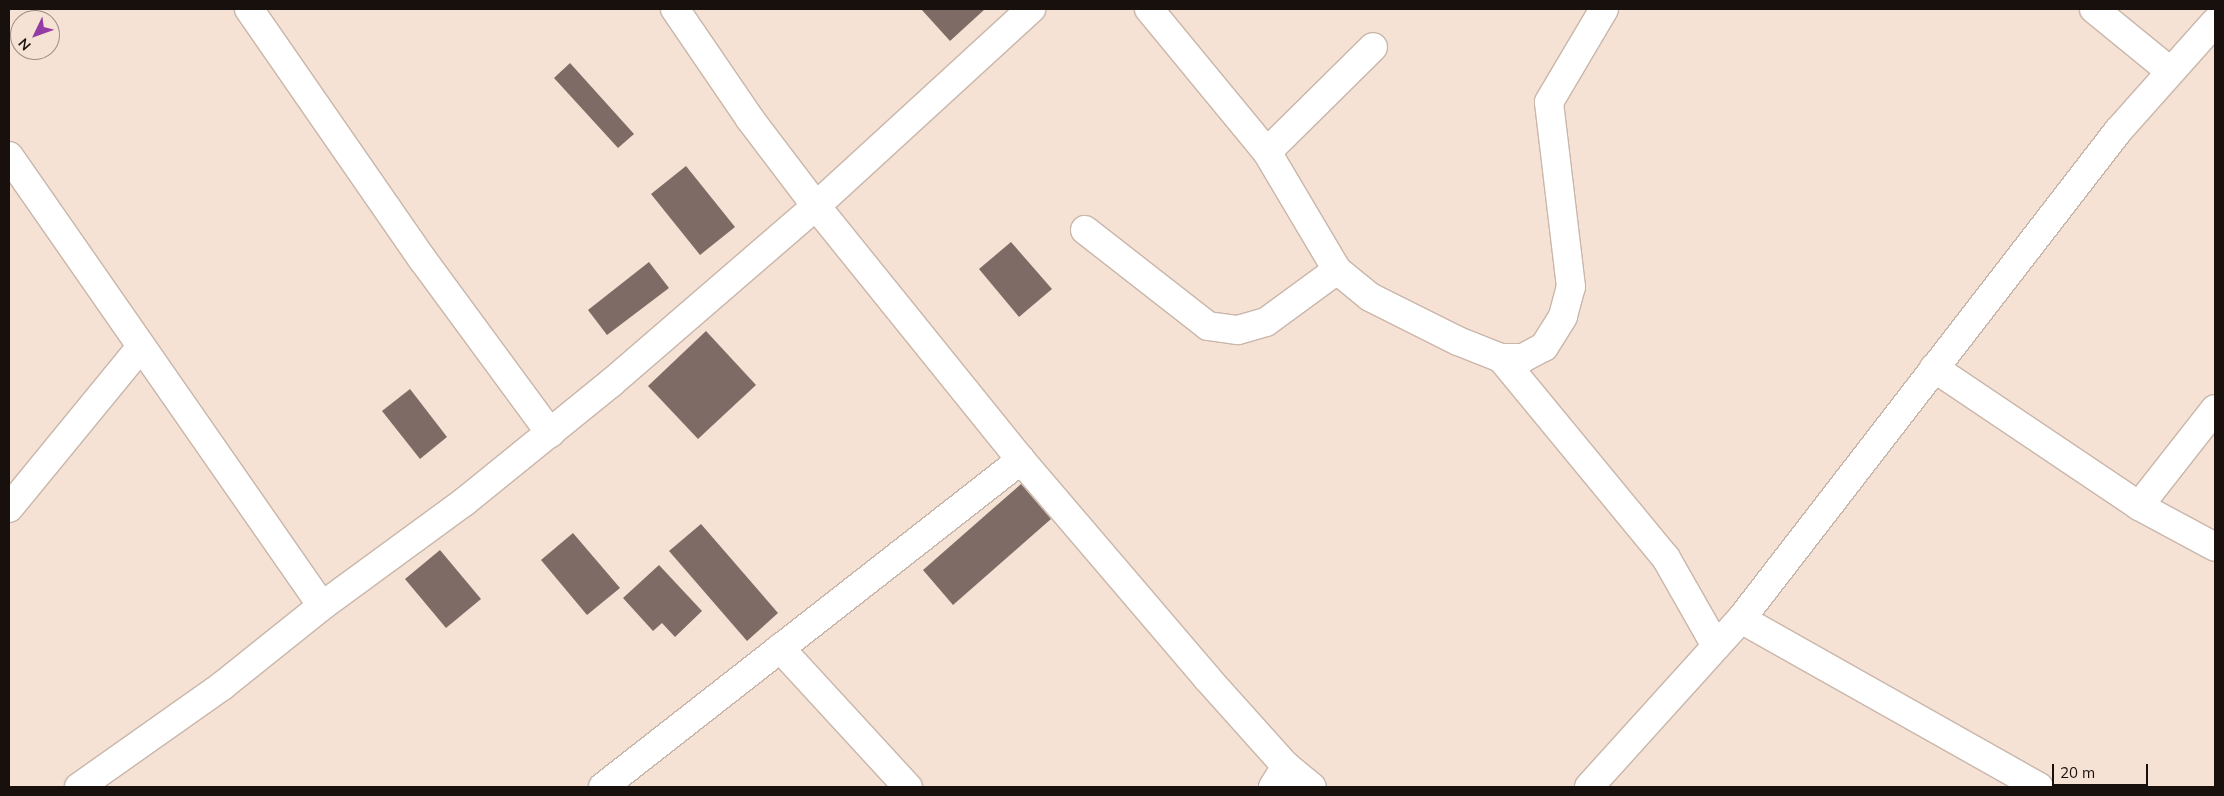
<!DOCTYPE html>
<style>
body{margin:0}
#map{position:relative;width:2224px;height:796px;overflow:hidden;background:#f5e2d5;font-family:Mulish,sans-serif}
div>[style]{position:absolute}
.building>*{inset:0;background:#7f6b65}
.roads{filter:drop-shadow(1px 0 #c9b6aa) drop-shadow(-1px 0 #c9b6aa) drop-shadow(0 1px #c9b6aa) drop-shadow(0 -1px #c9b6aa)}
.minor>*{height:28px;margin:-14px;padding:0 14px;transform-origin:14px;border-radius:14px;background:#fff}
span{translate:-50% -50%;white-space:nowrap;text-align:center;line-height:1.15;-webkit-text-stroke:4px #f5e2d5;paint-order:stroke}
.frame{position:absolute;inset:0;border:10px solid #17100c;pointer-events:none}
.north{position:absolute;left:10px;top:10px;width:50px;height:50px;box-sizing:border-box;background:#f5e2d5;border:1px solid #9c8e85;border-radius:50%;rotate:228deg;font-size:14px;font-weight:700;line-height:20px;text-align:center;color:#17100c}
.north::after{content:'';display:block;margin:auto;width:18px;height:22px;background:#943ba6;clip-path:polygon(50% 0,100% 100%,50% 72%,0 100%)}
.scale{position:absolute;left:2052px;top:764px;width:96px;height:22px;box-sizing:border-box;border:2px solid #17100c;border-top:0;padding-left:6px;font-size:15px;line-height:18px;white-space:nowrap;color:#17100c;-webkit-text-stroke:4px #f5e2d5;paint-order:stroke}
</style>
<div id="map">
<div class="building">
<div style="clip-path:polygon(921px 9px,985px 9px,950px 41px)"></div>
<div style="clip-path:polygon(570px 63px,634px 134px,618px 148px,554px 78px)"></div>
<div style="clip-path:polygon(686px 166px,735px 227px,700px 255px,651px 194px)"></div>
<div style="clip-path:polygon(1011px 242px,1052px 289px,1019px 317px,979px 269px)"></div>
<div style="clip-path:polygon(649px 262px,669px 288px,607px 335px,588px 310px)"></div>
<div style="clip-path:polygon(706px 331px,756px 385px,698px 439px,648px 386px)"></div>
<div style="clip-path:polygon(410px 389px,447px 437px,420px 459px,382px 411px)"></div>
<div style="clip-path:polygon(1021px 484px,1051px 519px,953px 605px,923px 570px)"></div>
<div style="clip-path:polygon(701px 524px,778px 613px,747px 641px,669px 551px)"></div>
<div style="clip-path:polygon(573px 533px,620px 588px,587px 615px,541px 560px)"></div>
<div style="clip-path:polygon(440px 550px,481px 599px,446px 628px,405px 579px)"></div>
<div style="clip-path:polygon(659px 565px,702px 611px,675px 637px,662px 623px,653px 631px,623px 598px)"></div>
</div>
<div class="roads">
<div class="minor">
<div style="left:249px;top:9px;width:305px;rotate:55.3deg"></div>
<div style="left:423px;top:260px;width:215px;rotate:53.7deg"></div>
<div style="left:675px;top:9px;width:133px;rotate:55.7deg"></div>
<div style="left:750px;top:119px;width:109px;rotate:52.8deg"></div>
<div style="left:816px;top:206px;width:326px;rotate:51.1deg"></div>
<div style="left:1021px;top:460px;width:287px;rotate:49.5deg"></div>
<div style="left:1207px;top:678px;width:118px;rotate:48.1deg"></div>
<div style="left:1286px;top:766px;width:33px;rotate:39deg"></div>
<div style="left:1149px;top:9px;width:185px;rotate:50.5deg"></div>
<div style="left:1267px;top:152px;width:137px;rotate:59.3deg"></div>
<div style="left:1337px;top:270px;width:43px;rotate:39.3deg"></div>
<div style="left:1370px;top:297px;width:98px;rotate:26.6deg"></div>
<div style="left:1458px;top:341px;width:46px;rotate:21.6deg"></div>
<div style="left:1501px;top:358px;width:22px"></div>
<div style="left:1523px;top:358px;width:24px;rotate:-28deg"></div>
<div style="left:1544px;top:347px;width:36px;rotate:-58deg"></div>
<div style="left:1563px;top:316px;width:30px;rotate:-75deg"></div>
<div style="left:1571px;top:287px;width:186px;rotate:-96.8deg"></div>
<div style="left:1549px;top:102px;width:108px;rotate:-59.4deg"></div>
<div style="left:2094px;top:9px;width:98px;rotate:39.2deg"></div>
<div style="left:1267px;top:152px;width:149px;rotate:-44.7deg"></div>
<div style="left:9px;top:156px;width:548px;rotate:55.18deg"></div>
<div style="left:1085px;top:230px;width:156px;rotate:38deg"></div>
<div style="left:1208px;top:326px;width:30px;rotate:8deg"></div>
<div style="left:1238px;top:330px;width:29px;rotate:-16deg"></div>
<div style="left:1266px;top:322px;width:88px;rotate:-36.2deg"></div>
<div style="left:1501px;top:358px;width:259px;rotate:50.5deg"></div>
<div style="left:1666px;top:558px;width:101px;rotate:60.4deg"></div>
<div style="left:1934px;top:368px;width:247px;rotate:33.9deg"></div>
<div style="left:2139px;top:506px;width:86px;rotate:28.3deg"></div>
<div style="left:2139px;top:506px;width:123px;rotate:-51.9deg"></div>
<div style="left:9px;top:508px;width:208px;rotate:-50.7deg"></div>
<div style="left:1741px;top:619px;width:342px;rotate:29.4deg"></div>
<div style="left:780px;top:648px;width:189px;rotate:47.4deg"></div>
<div style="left:79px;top:787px;width:175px;rotate:-35.2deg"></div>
<div style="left:222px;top:686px;width:128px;rotate:-38.7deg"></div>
<div style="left:322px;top:606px;width:176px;rotate:-36.2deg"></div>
<div style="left:464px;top:502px;width:189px;rotate:-39deg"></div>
<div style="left:611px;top:383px;width:271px;rotate:-40.8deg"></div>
<div style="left:816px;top:206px;width:292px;rotate:-42.5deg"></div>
<div style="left:603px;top:787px;width:531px;rotate:-38.04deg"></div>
<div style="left:1273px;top:787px;width:25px;rotate:-58deg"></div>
<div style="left:1589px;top:787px;width:227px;rotate:-47.9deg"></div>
<div style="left:1741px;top:619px;width:617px;rotate:-52.31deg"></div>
<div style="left:2118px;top:131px;width:146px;rotate:-48.3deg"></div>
</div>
</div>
<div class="frame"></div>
<div class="north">N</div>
<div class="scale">20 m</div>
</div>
